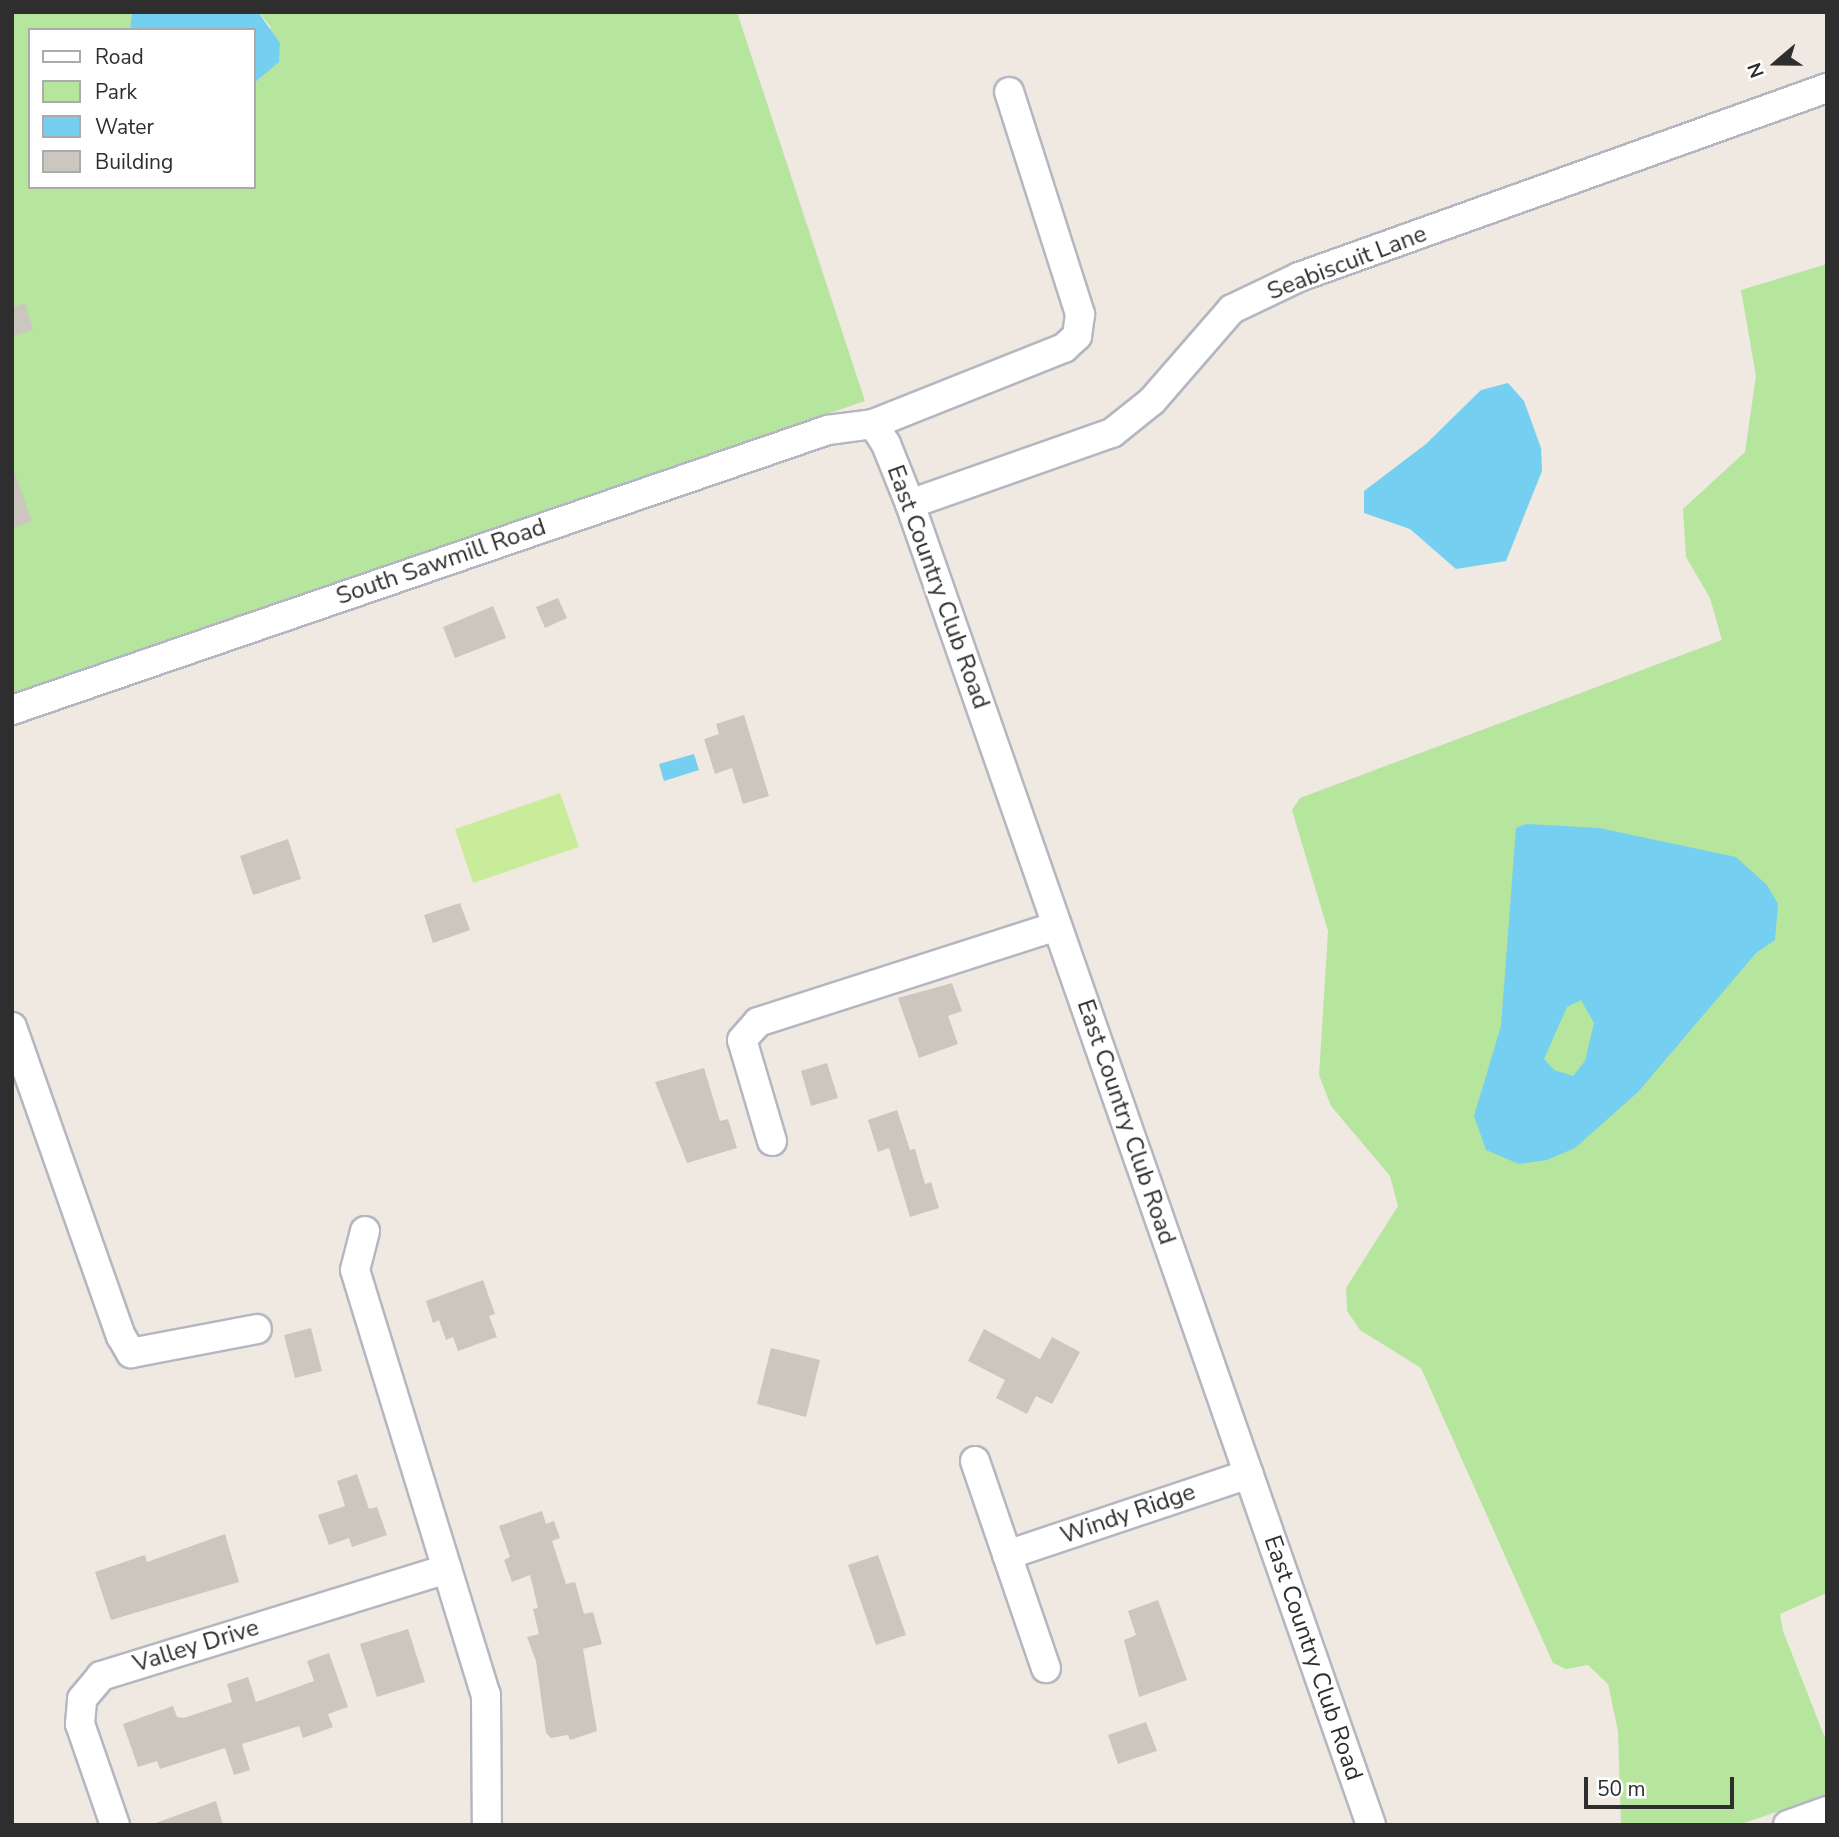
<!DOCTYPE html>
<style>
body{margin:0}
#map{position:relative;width:1839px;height:1837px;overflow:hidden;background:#efe9e1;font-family:"Nunito Sans",sans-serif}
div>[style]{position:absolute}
.green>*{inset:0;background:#b6e59e}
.pitch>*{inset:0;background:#c9ec9a}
.water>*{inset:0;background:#75cff0}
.building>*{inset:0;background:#cbc7bf}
.roads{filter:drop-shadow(2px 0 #b4b7c1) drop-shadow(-2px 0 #b4b7c1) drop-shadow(0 2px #b4b7c1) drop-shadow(0 -2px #b4b7c1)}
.minor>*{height:28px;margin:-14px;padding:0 14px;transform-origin:14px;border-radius:14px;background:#fff}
span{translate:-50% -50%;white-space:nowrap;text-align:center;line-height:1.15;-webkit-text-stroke:5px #fff;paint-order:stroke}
.street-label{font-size:24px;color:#2e2e2e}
.frame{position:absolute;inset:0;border:14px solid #2e2e2e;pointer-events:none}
.legend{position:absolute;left:28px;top:28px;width:228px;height:161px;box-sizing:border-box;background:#fff;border:2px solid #ababab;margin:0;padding:9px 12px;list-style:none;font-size:21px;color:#2e2e2e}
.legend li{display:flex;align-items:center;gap:14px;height:35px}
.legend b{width:35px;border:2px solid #ababab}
.north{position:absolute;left:1741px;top:28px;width:70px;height:70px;-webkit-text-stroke:5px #fff;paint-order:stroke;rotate:250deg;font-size:19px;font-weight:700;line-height:28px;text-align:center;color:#2e2e2e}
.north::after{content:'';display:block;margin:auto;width:24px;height:32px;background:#2e2e2e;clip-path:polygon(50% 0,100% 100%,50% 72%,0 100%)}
.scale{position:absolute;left:1584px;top:1777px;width:150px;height:32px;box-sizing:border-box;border:4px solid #2e2e2e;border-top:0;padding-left:9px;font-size:21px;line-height:24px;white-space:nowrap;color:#2e2e2e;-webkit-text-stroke:5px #fff;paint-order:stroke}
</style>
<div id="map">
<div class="green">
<div style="clip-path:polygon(12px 12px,132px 12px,130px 30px,30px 30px,30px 187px,254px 187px,254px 83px,271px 27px,258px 12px,737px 12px,865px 401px,12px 696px)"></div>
<div style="clip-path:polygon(1827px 264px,1827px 1593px,1780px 1614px,1783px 1631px,1827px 1743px,1827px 1795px,1738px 1825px,1621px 1825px,1618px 1731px,1608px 1684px,1588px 1665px,1566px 1669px,1553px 1663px,1421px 1368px,1360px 1330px,1347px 1311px,1346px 1288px,1398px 1206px,1390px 1176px,1331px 1106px,1319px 1075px,1328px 931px,1292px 810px,1300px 798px,1722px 640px,1710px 598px,1686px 557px,1683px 509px,1745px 452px,1756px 376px,1741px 290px)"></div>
</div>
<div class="pitch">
<div style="clip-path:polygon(560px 793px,579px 847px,473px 883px,455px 829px)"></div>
</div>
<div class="water">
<div style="clip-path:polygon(132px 12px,258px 12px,280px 43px,279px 62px,254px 83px,254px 30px,130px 30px)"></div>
<div style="clip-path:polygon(1508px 383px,1524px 401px,1541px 448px,1542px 471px,1506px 561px,1456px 569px,1410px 529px,1364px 513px,1364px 491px,1426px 444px,1481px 390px)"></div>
<div style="clip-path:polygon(694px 754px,699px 770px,664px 781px,659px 764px)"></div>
<div style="clip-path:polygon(evenodd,1527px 824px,1599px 828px,1736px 857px,1767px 885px,1778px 904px,1775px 940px,1756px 953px,1638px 1092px,1575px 1148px,1547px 1160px,1519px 1164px,1486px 1150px,1474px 1116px,1501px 1026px,1516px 828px,1527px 824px,1581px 1000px,1594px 1023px,1585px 1061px,1573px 1076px,1554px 1070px,1544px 1059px,1567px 1007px,1581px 1000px)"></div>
</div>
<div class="building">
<div style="clip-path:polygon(25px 303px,33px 330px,12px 336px,12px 307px)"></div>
<div style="clip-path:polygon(14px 471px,32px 521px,12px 528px,12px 472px)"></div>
<div style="clip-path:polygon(558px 598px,567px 618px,545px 628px,536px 607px)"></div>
<div style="clip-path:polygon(493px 606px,506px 638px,455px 658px,443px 627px)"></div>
<div style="clip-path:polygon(744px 715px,769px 796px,743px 804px,732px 768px,715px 774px,704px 739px,719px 734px,716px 724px)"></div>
<div style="clip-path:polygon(288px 839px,301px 879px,253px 895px,240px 856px)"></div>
<div style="clip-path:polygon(460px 903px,470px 930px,433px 943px,424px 915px)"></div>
<div style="clip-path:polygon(952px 983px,962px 1011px,948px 1016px,958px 1044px,919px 1058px,898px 998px)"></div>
<div style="clip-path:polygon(827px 1063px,838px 1098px,811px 1106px,801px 1071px)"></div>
<div style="clip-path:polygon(704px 1068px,720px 1121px,728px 1119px,737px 1148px,687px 1163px,655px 1082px)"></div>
<div style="clip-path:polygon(897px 1110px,910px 1150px,915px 1149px,925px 1184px,931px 1182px,939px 1208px,910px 1217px,889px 1148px,878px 1152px,868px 1120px)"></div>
<div style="clip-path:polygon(483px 1280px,495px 1314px,489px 1316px,497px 1337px,458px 1351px,453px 1337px,446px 1340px,439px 1320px,433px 1323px,426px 1301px)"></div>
<div style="clip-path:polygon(311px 1328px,322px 1371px,295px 1378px,284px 1335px)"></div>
<div style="clip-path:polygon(984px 1329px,1040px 1359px,1052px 1337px,1080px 1352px,1052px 1404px,1036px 1396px,1027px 1414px,996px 1398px,1005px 1380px,968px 1361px)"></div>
<div style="clip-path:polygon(771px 1348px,820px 1360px,806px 1417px,757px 1404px)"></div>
<div style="clip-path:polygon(357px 1474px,369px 1509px,377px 1507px,387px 1535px,352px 1547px,349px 1538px,329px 1545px,318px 1515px,345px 1506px,337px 1481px)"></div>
<div style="clip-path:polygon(542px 1511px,546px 1524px,554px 1521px,560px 1538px,552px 1541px,566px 1584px,575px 1582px,584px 1614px,593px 1612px,602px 1644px,583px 1649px,597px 1731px,570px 1740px,568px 1735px,551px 1738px,546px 1733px,536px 1661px,527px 1637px,539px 1634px,533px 1609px,538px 1608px,530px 1575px,512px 1582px,504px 1560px,510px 1557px,499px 1526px)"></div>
<div style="clip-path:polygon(225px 1534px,239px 1582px,111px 1620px,95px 1572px,145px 1555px,147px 1562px)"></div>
<div style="clip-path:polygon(878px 1555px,906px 1635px,876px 1645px,848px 1565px)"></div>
<div style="clip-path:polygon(1158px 1600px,1187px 1680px,1139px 1697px,1124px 1640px,1136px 1635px,1128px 1611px)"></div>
<div style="clip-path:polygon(408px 1629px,425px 1682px,377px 1697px,360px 1644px)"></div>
<div style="clip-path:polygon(329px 1653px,348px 1707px,328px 1714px,333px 1727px,303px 1738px,299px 1726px,242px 1744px,250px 1770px,234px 1775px,225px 1748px,160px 1769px,157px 1761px,138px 1767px,123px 1724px,173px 1706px,177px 1717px,184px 1718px,232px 1702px,227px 1684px,248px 1677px,256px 1702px,314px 1681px,307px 1661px)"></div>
<div style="clip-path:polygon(1146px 1722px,1157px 1751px,1118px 1764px,1108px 1735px)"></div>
<div style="clip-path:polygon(216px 1801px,223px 1825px,157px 1825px,156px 1823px)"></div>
</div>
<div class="roads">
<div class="minor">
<div style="left:873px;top:424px;width:24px;rotate:57deg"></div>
<div style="left:886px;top:444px;width:65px;rotate:68.2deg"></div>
<div style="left:910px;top:504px;width:1399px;rotate:70.76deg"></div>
<div style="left:910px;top:504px;width:214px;rotate:-19.4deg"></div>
<div style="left:1112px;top:433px;width:51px;rotate:-38.7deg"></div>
<div style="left:1152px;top:401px;width:122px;rotate:-49deg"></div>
<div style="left:1232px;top:309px;width:74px;rotate:-25.5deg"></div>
<div style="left:1299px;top:277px;width:561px;rotate:-19.7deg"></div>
<div style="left:12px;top:710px;width:863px;rotate:-18.94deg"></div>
<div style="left:828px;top:430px;width:45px;rotate:-7.6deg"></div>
<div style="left:873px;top:424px;width:206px;rotate:-21.7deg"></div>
<div style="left:1064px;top:348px;width:18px;rotate:-43deg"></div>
<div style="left:1077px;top:336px;width:22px;rotate:-82deg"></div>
<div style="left:1080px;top:314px;width:233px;rotate:-107.7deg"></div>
<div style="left:12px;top:1027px;width:328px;rotate:70.6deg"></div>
<div style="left:121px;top:1336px;width:20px;rotate:60deg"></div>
<div style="left:131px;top:1353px;width:128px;rotate:-10.8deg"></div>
<div style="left:772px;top:1141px;width:105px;rotate:-106.5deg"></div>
<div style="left:742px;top:1040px;width:24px;rotate:-48deg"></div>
<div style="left:758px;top:1022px;width:314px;rotate:-17.8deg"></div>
<div style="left:365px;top:1231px;width:40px;rotate:104.4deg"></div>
<div style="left:355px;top:1270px;width:445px;rotate:72.9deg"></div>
<div style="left:486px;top:1695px;width:130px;rotate:89.6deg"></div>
<div style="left:975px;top:1461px;width:219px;rotate:71.1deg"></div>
<div style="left:1007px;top:1555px;width:255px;rotate:-18.5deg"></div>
<div style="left:115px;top:1825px;width:107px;rotate:-109.1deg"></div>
<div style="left:80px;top:1724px;width:25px;rotate:-85deg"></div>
<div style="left:82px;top:1699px;width:30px;rotate:-50deg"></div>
<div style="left:101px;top:1676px;width:362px;rotate:-17.2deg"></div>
<div style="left:1788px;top:1825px;width:41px;rotate:-19.7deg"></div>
</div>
</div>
<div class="street-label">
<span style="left:1347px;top:263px;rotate:-21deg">Seabiscuit Lane</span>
<span style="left:441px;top:562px;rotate:-19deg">South Sawmill Road</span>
<span style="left:938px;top:587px;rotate:70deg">East Country Club Road</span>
<span style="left:1126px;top:1122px;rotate:71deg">East Country Club Road</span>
<span style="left:1128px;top:1514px;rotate:-19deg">Windy Ridge</span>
<span style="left:196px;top:1646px;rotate:-17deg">Valley Drive</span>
<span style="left:1313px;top:1658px;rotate:71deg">East Country Club Road</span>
</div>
<div class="frame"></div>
<ul class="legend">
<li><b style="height:9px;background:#fff"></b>Road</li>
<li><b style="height:19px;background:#b6e59e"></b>Park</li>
<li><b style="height:19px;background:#75cff0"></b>Water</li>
<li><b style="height:19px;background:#cbc7bf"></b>Building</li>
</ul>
<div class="north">N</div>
<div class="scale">50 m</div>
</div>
